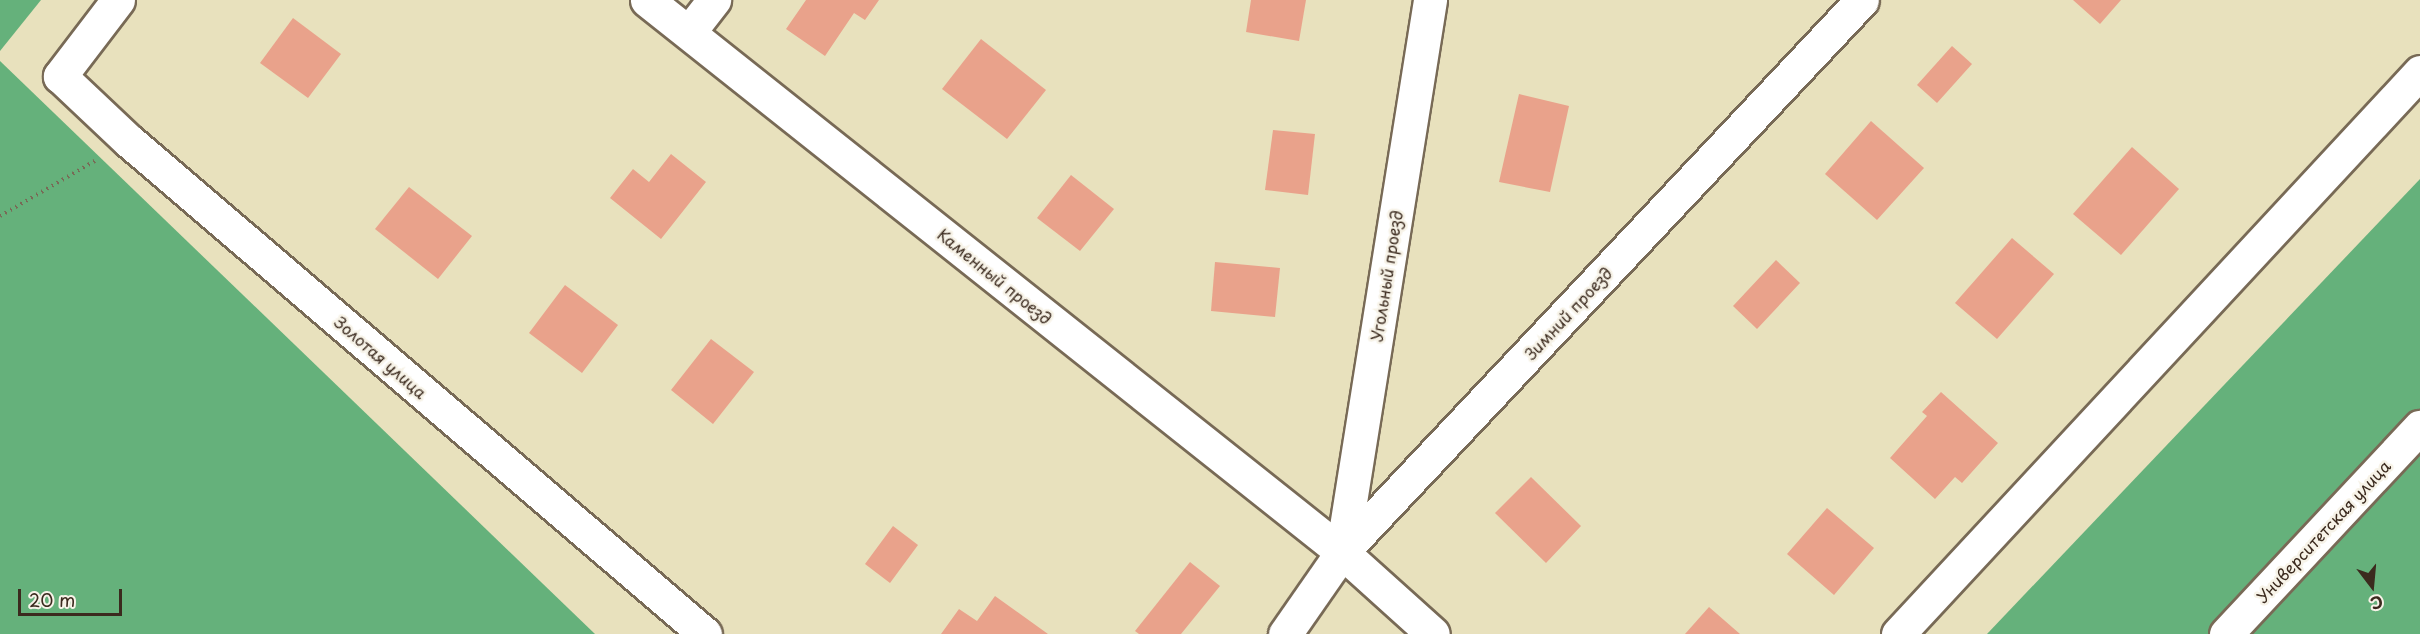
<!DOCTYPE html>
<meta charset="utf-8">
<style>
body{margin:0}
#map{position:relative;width:2420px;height:634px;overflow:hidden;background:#e8e1bd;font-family:"Playpen Sans",sans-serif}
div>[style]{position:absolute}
.forest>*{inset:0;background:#65b17b}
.building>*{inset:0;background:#e9a28b}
.path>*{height:4px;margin-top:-2px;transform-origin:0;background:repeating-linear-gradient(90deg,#786a56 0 1.5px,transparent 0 6px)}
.roads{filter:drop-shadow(2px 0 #786a56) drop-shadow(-2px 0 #786a56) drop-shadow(0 2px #786a56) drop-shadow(0 -2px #786a56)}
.minor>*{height:33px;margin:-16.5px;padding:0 16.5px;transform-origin:16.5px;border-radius:16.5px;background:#fff}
span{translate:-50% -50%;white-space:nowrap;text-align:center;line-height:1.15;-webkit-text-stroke:5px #f7f3e8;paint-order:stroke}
.street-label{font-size:16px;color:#3b2a1e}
.north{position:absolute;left:2342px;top:556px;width:60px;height:60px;-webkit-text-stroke:4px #f7f3e8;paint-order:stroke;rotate:164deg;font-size:16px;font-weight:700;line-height:24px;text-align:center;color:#3b2a1e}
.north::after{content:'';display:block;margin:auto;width:21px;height:27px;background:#3b2a1e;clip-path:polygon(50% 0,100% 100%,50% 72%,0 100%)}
.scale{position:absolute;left:18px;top:589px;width:104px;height:27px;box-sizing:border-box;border:3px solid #3b2a1e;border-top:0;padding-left:8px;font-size:18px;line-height:21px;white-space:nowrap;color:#3b2a1e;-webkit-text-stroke:4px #f7f3e8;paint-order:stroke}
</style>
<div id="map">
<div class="forest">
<div style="clip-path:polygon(0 0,41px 0,0 51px)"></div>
<div style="clip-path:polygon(0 61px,595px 634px,0 634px)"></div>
<div style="clip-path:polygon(2420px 179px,2420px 634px,1987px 634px)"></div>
</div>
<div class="building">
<div style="clip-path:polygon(806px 0,879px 0,865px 20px,854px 13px,825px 56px,786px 29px)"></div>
<div style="clip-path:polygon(1251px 0,1306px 0,1299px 41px,1246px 32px)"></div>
<div style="clip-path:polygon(2073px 0,2121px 0,2100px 24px)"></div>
<div style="clip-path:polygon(293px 18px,341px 54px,308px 98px,260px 63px)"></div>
<div style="clip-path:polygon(981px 39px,1046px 90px,1007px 139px,942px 89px)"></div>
<div style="clip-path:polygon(1952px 46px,1972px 64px,1937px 103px,1917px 85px)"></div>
<div style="clip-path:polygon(1519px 94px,1569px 106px,1550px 192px,1499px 182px)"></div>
<div style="clip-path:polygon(1871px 121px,1924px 168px,1877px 220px,1825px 174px)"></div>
<div style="clip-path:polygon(1273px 130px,1315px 134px,1308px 195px,1265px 190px)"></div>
<div style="clip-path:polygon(2132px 147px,2179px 189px,2121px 255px,2073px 214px)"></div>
<div style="clip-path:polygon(671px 154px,706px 182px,661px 239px,610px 198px,633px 169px,649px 182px)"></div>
<div style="clip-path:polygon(1071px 175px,1114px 209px,1080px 251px,1037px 218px)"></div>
<div style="clip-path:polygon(409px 187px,472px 236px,438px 279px,375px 229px)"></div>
<div style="clip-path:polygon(2012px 238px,2054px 274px,1997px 339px,1955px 303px)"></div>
<div style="clip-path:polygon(1776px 260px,1800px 283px,1757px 329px,1733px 306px)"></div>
<div style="clip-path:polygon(1215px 262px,1280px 268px,1275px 317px,1211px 311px)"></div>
<div style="clip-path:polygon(565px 285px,618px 325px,582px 373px,529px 333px)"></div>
<div style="clip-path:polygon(711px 339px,754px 372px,713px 424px,671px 390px)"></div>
<div style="clip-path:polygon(1941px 392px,1998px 443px,1962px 483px,1955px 477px,1935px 499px,1890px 458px,1927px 416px,1922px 412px)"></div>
<div style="clip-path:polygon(1531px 477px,1581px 526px,1546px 563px,1495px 513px)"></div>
<div style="clip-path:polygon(1827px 508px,1874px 548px,1834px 595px,1787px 554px)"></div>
<div style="clip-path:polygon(893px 526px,918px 545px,890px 583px,865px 564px)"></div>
<div style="clip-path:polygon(1190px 562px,1220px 586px,1181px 634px,1139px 634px,1135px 631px)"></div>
<div style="clip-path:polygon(995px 596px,1048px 634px,941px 634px,959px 609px,977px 621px)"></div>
<div style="clip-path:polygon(1709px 607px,1740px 634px,1685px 634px)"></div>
</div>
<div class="path">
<div style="left:0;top:216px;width:113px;rotate:-30.2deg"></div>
</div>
<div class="roads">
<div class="minor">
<div style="left:118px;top:0;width:96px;rotate:127.3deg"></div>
<div style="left:60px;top:76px;width:95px;rotate:43.3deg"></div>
<div style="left:129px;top:141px;width:758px;rotate:40.56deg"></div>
<div style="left:647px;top:0;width:888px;rotate:38.46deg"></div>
<div style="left:1342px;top:552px;width:122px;rotate:42deg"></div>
<div style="left:689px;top:32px;width:41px;rotate:-52deg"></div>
<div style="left:1342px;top:552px;width:559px;rotate:-80.94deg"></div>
<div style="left:1285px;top:634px;width:100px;rotate:-55.2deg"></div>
<div style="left:1342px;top:552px;width:758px;rotate:-46.71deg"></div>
<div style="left:1898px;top:634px;width:767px;rotate:-47.11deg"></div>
<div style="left:2226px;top:634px;width:284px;rotate:-46.9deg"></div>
</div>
</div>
<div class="street-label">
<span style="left:995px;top:276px;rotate:39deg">Каменный проезд</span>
<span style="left:1386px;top:276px;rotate:-81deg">Угольный проезд</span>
<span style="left:1568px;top:313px;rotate:-47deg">Зимний проезд</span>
<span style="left:381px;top:357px;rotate:41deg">Золотая улица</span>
<span style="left:2323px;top:531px;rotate:-47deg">Университетская улица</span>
</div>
<div class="north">С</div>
<div class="scale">20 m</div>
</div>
